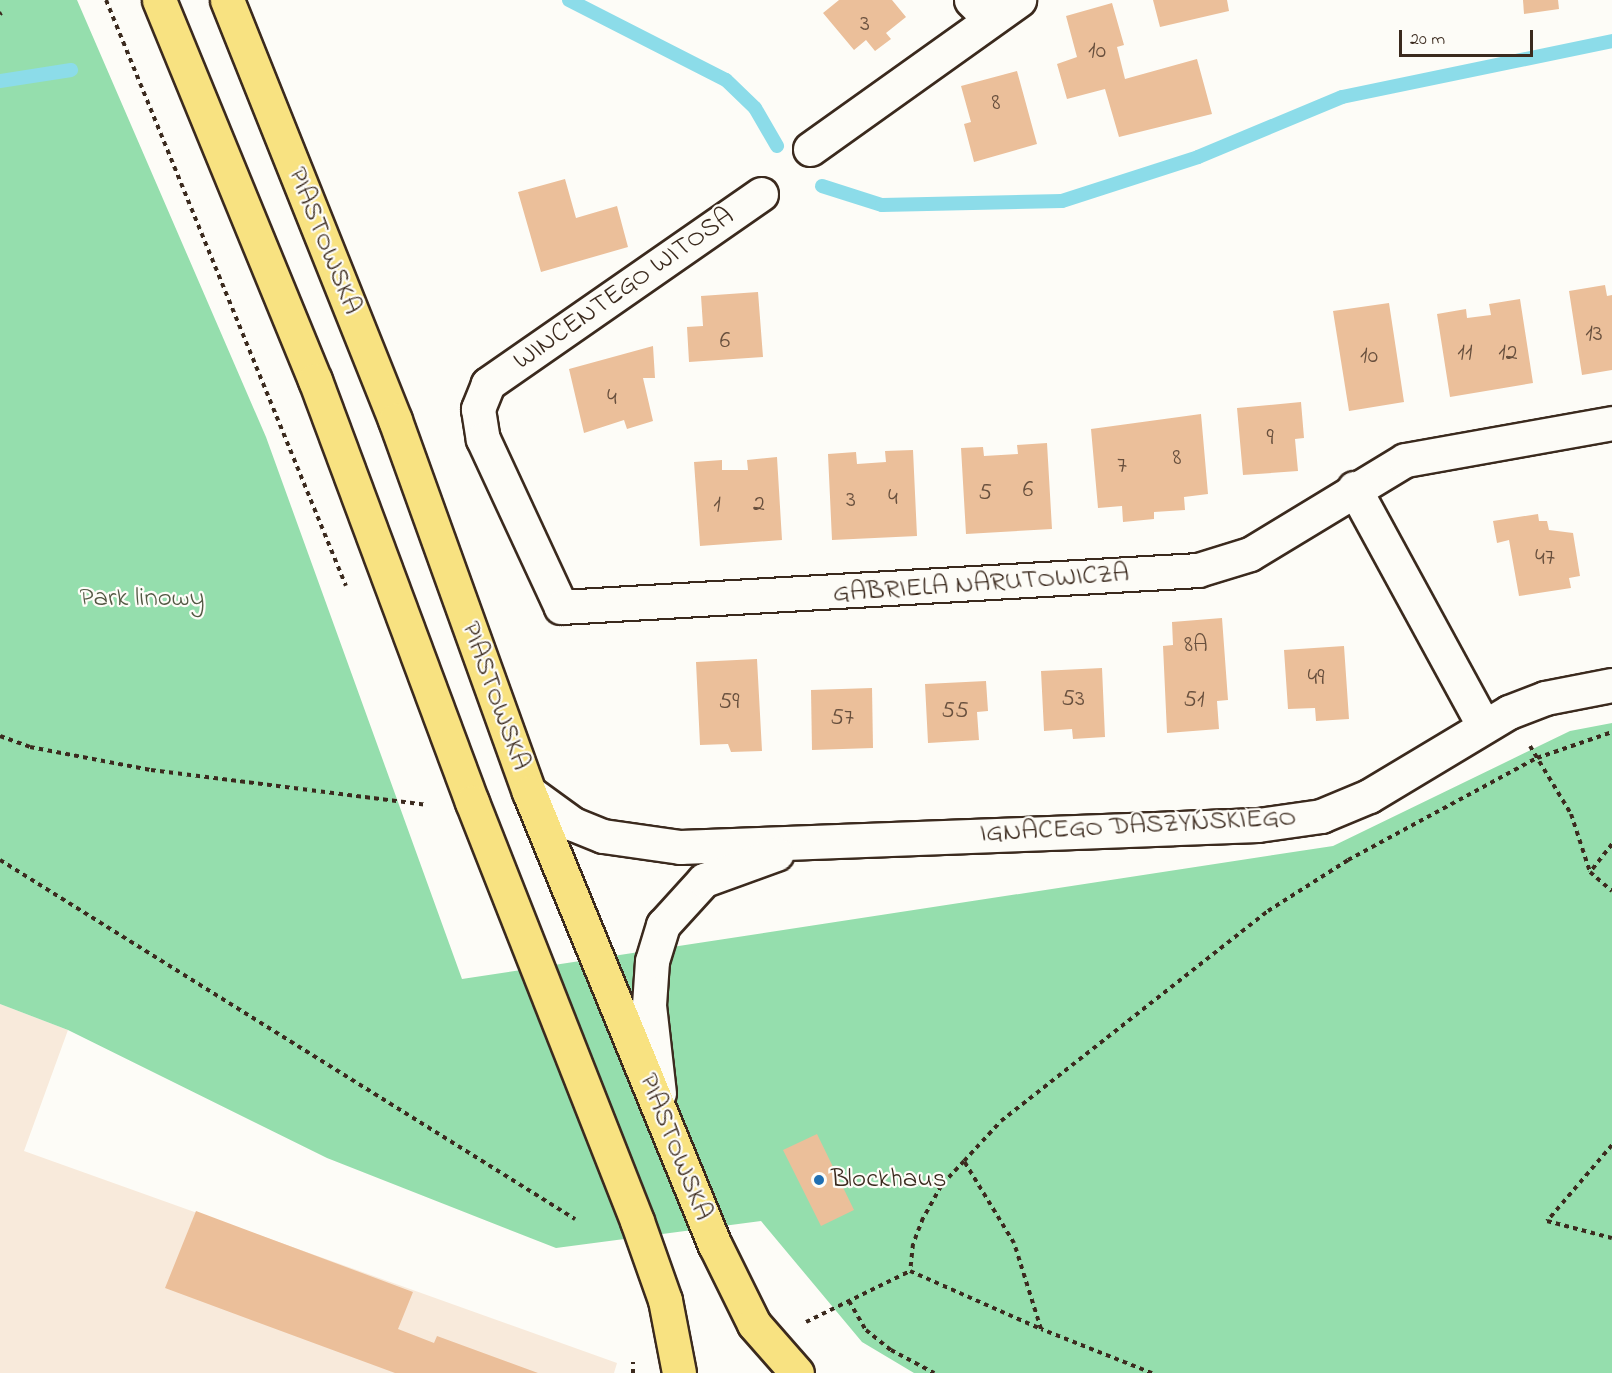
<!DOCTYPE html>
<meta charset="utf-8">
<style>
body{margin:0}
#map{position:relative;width:1612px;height:1373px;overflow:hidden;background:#fdfcf7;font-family:"Indie Flower",sans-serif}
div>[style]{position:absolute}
.built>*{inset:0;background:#f8eadb}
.green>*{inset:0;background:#95dead}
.stream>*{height:14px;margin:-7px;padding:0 7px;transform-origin:7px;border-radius:7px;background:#8cdce9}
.building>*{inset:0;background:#ebbf9a}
.path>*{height:4px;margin-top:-2px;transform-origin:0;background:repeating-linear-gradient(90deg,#3b2a1e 0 4.5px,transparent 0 9px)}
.roads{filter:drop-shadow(2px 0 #3b2a1e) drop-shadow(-2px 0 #3b2a1e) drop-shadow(0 2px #3b2a1e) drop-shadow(0 -2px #3b2a1e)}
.minor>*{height:33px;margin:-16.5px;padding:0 16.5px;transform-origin:16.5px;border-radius:16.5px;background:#fdfcf7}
.major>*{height:33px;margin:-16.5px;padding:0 16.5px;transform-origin:16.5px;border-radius:16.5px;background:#f8e281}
.dots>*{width:16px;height:16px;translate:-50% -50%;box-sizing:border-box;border:3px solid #fdfcf7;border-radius:50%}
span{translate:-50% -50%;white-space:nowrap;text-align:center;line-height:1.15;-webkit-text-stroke:4.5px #fdfcf7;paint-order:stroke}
.number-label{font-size:24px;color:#674f3d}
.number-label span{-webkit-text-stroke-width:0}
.street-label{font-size:27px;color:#3b2a1e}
.park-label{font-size:27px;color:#525742}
.poi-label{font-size:27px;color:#3b2a1e}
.left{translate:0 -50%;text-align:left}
.scale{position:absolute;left:1399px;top:30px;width:134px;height:27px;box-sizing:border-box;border:3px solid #3b2a1e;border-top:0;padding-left:8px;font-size:18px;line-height:21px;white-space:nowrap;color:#3b2a1e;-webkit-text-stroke:4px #fdfcf7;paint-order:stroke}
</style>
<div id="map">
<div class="built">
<div style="clip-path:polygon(0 1004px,68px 1030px,24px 1151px,617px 1363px,614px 1373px,0 1373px)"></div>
</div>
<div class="green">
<div style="clip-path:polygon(0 0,77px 0,266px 437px,462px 979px,1333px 846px,1570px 731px,1612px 723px,1612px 1373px,914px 1373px,862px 1342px,761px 1221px,556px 1248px,327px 1158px,68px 1030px,0 1004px)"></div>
</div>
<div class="stream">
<div style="left:569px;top:0;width:176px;rotate:27deg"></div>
<div style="left:726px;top:80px;width:40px;rotate:44deg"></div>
<div style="left:755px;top:108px;width:44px;rotate:59.9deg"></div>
<div style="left:0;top:81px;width:72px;rotate:-8.8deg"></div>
<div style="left:822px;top:186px;width:63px;rotate:17.6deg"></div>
<div style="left:882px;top:205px;width:180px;rotate:-1.3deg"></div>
<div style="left:1062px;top:201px;width:143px;rotate:-17.9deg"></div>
<div style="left:1198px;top:157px;width:156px;rotate:-22.6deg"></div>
<div style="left:1342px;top:97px;width:276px;rotate:-11.7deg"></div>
</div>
<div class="building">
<div style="clip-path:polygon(839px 0,892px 0,906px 17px,886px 33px,891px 39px,875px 51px,866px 40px,854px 50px,823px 13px)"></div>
<div style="clip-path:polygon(1153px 0,1227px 0,1229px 11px,1160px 27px)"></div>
<div style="clip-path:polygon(1523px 0,1558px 0,1559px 9px,1524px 14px)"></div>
<div style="clip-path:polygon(1112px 3px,1124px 45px,1117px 47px,1125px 79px,1197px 59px,1212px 114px,1119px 137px,1105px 89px,1067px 99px,1057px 64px,1077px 57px,1066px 16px)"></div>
<div style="clip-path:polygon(1017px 71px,1037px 144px,974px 162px,964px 124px,971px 122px,961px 86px)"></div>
<div style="clip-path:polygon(565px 179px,576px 218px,617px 206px,628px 247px,541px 272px,518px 192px)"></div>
<div style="clip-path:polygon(1605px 285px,1607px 296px,1612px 295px,1612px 370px,1582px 375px,1569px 291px)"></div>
<div style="clip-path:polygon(758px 292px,763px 357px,689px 362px,687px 327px,703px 326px,701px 296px)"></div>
<div style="clip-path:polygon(1520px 299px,1533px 383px,1450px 397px,1437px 314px,1466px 309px,1467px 318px,1491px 315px,1489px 304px)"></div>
<div style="clip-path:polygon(1389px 303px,1404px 402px,1349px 411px,1333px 311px)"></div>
<div style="clip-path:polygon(653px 346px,655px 378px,643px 378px,653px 421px,627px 429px,624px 420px,584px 433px,569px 369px)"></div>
<div style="clip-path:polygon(1301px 402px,1304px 438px,1295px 439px,1298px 471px,1243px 475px,1237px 408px)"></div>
<div style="clip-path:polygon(1201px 414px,1208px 494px,1184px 497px,1185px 510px,1154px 512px,1154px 519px,1123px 522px,1122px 506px,1098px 508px,1091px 429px)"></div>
<div style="clip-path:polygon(1047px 443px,1052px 529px,966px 534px,961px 448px,983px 447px,984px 456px,1018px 454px,1017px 445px)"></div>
<div style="clip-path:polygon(913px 450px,917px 536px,832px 540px,828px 454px,856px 452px,857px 464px,886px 462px,885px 451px)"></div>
<div style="clip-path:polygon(777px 457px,782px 540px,700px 546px,694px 462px,722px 460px,722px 470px,748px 470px,747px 460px)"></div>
<div style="clip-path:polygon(1538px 514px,1539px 521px,1547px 521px,1549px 530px,1573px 533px,1580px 576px,1569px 578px,1571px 588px,1519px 596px,1509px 540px,1497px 543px,1493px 521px)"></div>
<div style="clip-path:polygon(1222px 618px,1228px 700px,1217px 701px,1219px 729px,1167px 733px,1163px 646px,1173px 645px,1172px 622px)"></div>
<div style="clip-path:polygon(1344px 646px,1349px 719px,1316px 721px,1315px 708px,1288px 709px,1284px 650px)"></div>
<div style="clip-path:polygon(757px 659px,762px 751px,731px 752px,728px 744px,700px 745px,696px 662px)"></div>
<div style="clip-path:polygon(1102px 668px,1105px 737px,1073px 739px,1072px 729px,1044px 731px,1041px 671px)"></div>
<div style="clip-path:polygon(986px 681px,988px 711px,977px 712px,979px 740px,928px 743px,925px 684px)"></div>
<div style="clip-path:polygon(872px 688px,873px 748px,812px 750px,811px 690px)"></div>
<div style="clip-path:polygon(817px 1134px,854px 1210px,821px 1226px,783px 1150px)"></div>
<div style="clip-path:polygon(196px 1211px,413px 1292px,398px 1329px,434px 1343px,437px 1336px,538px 1373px,395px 1373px,165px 1288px)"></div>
</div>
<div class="path">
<div style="left:106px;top:0;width:633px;rotate:67.73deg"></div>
<div style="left:0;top:14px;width:2px;rotate:-27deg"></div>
<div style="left:0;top:736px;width:32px;rotate:20deg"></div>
<div style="left:30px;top:747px;width:123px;rotate:10.8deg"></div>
<div style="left:151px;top:770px;width:279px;rotate:7.2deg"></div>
<div style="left:1530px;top:746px;width:79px;rotate:58.9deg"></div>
<div style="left:1571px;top:814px;width:61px;rotate:71.9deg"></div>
<div style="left:1612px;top:844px;width:36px;rotate:128deg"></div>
<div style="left:1590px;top:872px;width:29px;rotate:41deg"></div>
<div style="left:0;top:860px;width:678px;rotate:31.98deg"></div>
<div style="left:1612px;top:1145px;width:100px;rotate:130.5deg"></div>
<div style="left:1547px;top:1221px;width:67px;rotate:14.7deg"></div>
<div style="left:964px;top:1161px;width:34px;rotate:133deg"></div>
<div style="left:941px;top:1186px;width:37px;rotate:119deg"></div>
<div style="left:923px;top:1218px;width:28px;rotate:111deg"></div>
<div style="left:913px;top:1244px;width:27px;rotate:96deg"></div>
<div style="left:910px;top:1271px;width:143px;rotate:23.9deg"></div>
<div style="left:849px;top:1301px;width:34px;rotate:60deg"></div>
<div style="left:866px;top:1330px;width:32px;rotate:39deg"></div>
<div style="left:891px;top:1350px;width:49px;rotate:28.1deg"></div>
<div style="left:806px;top:1322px;width:116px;rotate:-26.1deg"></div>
<div style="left:633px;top:1373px;width:11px;rotate:-90deg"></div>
<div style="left:1152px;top:1373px;width:119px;rotate:-158.4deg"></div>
<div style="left:1041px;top:1329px;width:90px;rotate:-107.4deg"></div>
<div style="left:1014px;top:1243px;width:96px;rotate:-121.4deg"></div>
<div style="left:964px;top:1161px;width:54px;rotate:-47.2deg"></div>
<div style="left:1001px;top:1121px;width:340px;rotate:-38.2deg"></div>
<div style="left:1268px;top:911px;width:95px;rotate:-32.5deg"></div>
<div style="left:1348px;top:860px;width:215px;rotate:-28.4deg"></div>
<div style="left:1537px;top:758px;width:79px;rotate:-19.1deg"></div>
</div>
<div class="roads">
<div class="minor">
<div style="left:971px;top:0;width:27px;rotate:45deg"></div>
<div style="left:810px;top:149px;width:257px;rotate:-35.5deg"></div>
<div style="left:761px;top:194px;width:333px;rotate:145.2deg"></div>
<div style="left:488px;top:384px;width:27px;rotate:112deg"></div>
<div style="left:478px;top:409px;width:30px;rotate:81deg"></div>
<div style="left:483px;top:439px;width:185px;rotate:65.1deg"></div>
<div style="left:561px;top:607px;width:638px;rotate:-3.32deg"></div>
<div style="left:1198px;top:570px;width:54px;rotate:-17.1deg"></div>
<div style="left:1250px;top:554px;width:181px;rotate:-31.2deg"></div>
<div style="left:1405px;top:460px;width:210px;rotate:-10.1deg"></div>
<div style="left:1354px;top:488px;width:271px;rotate:61.4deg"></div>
<div style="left:529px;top:792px;width:54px;rotate:36deg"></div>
<div style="left:573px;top:824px;width:32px;rotate:22deg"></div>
<div style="left:603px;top:836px;width:78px;rotate:8.1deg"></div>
<div style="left:680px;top:847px;width:578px;rotate:-2.18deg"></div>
<div style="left:1258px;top:825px;width:64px;rotate:-8.1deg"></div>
<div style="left:1321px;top:816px;width:52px;rotate:-22.6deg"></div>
<div style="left:1369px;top:796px;width:163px;rotate:-31deg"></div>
<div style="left:1509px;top:712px;width:39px;rotate:-21deg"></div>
<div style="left:1545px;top:698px;width:68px;rotate:-11deg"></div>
<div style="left:659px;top:1093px;width:89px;rotate:-96.5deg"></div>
<div style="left:649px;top:1005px;width:44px;rotate:-86.1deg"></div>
<div style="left:652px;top:961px;width:38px;rotate:-73deg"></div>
<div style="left:663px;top:925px;width:61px;rotate:-47.7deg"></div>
<div style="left:704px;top:880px;width:77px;rotate:-19.9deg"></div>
</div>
<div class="major">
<div style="left:159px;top:0;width:411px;rotate:67.7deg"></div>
<div style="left:315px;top:380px;width:450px;rotate:69.6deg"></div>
<div style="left:472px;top:802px;width:450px;rotate:68.5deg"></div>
<div style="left:637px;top:1221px;width:84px;rotate:70.5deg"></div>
<div style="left:665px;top:1300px;width:74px;rotate:79.1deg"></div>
<div style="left:227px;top:0;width:452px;rotate:68.2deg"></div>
<div style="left:395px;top:420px;width:395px;rotate:70.2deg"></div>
<div style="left:529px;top:792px;width:490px;rotate:67.7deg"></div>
<div style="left:715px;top:1245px;width:88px;rotate:63.7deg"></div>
<div style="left:754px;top:1324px;width:65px;rotate:48.7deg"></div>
</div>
</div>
<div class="dots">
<div style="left:819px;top:1180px;background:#1f6fb2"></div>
</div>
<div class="number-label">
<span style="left:865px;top:25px">3</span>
<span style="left:1097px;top:52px">10</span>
<span style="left:996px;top:104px">8</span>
<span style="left:1594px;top:335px">13</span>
<span style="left:725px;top:342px">6</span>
<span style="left:1465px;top:354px">11</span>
<span style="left:1508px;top:354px">12</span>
<span style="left:1369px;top:357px">10</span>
<span style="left:612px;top:399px">4</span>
<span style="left:1270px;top:439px">9</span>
<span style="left:1177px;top:459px">8</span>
<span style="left:1122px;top:467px">7</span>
<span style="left:1028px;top:491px">6</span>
<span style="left:985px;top:494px">5</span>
<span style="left:893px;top:499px">4</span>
<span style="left:851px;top:501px">3</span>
<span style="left:759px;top:505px">2</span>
<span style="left:717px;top:506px">1</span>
<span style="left:1545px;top:559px">47</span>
<span style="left:1196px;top:646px">8A</span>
<span style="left:1316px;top:679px">49</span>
<span style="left:1073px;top:700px">53</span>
<span style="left:1194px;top:701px">51</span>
<span style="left:729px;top:703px">59</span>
<span style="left:955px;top:712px">55</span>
<span style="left:842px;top:719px">57</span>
</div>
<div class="street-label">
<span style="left:324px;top:241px;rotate:68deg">PIASTOWSKA</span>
<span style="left:624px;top:289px;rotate:-35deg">WINCENTEGO WITOSA</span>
<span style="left:981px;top:584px;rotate:-4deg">GABRIELA NARUTOWICZA</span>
<span style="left:495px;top:696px;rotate:70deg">PIASTOWSKA</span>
<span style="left:1138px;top:826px;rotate:-3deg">IGNACEGO DASZYŃSKIEGO</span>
<span style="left:675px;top:1147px;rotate:68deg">PIASTOWSKA</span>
</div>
<div class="park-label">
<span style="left:142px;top:599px">Park linowy</span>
</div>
<div class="poi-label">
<span class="left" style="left:831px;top:1180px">Blockhaus</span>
</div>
<div class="scale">20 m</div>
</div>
